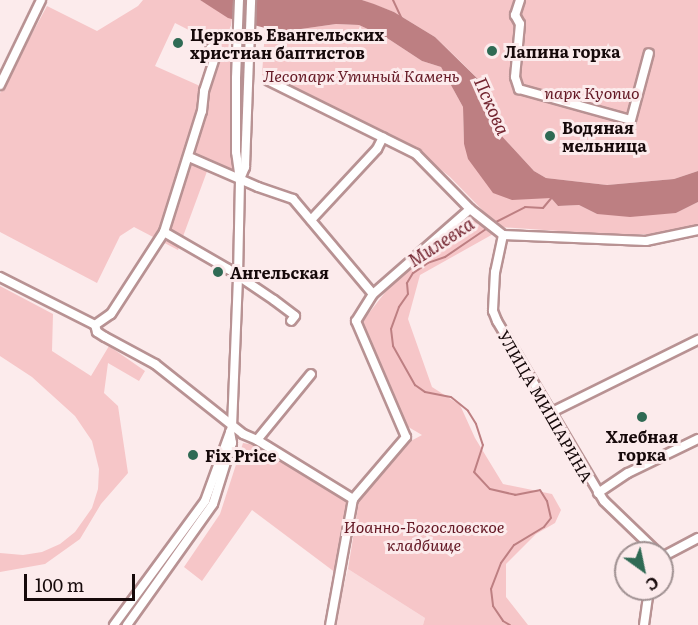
<!DOCTYPE html>
<meta charset="utf-8">
<style>
body{margin:0}
#map{position:relative;width:698px;height:625px;overflow:hidden;background:#fcebec;font-family:Literata,serif}
div>[style]{position:absolute}
.built>*{inset:0;background:#fadcdd}
.green>*{inset:0;background:#f6c6c8}
.water>*{inset:0;background:#bd7f82}
.stream>*{height:2px;margin:-1px;padding:0 1px;transform-origin:1px;border-radius:1px;background:#bd7f82}
.roads{filter:drop-shadow(2px 0 #b89293) drop-shadow(-2px 0 #b89293) drop-shadow(0 2px #b89293) drop-shadow(0 -2px #b89293)}
.minor>*{height:8px;margin:-4px;padding:0 4px;transform-origin:4px;border-radius:4px;background:#fff}
.dots>*{width:16px;height:16px;translate:-50% -50%;box-sizing:border-box;border:3px solid #fcebec;border-radius:50%}
span{translate:-50% -50%;white-space:nowrap;text-align:center;line-height:1.15;-webkit-text-stroke:6px #fcebec;paint-order:stroke}
.poi-label{font-size:16px;color:#16090a;font-weight:700}
.left{translate:0 -50%;text-align:left}
.park-label{font-size:16px;color:#631723;font-style:italic}
.street-label{font-size:16px;color:#16090a}
.water-label{font-size:18px;color:#732530;font-style:italic}
.north{position:absolute;left:614px;top:541px;width:60px;height:60px;box-sizing:border-box;background:#fcebec;border:2px solid #a09192;border-radius:50%;rotate:147deg;font-size:16px;font-weight:700;line-height:24px;text-align:center;color:#16090a}
.north::after{content:'';display:block;margin:auto;width:21px;height:27px;background:#2f6a54;clip-path:polygon(50% 0,100% 100%,50% 72%,0 100%)}
.scale{position:absolute;left:24px;top:574px;width:111px;height:27px;box-sizing:border-box;border:3px solid #16090a;border-top:0;padding-left:8px;font-size:18px;line-height:21px;white-space:nowrap;color:#16090a;-webkit-text-stroke:4px #fcebec;paint-order:stroke}
</style>
<div id="map">
<div class="built">
<div style="clip-path:polygon(348px 569px,425px 618px,423px 625px,334px 625px)"></div>
</div>
<div class="green">
<div style="clip-path:polygon(143px 0,200px 0,232px 18px,228px 50px,175px 23px,155px 66px,209px 90px,220px 52px,232px 56px,232px 174px,209px 166px,178px 250px,134px 227px,120px 236px,97px 283px,0 232px,0 93px,47px 6px,97px 31px,138px 6px)"></div>
<div style="clip-path:polygon(362px 0,698px 0,698px 171px,674px 179px,607px 185px,546px 178px,534px 171px,499px 133px,488px 117px,483px 84px,459px 60px,435px 37px,394px 12px)"></div>
<div style="clip-path:polygon(336px 24px,359px 25px,387px 38px,422px 61px,441px 67px,463px 107px,464px 144px,475px 167px,494px 193px,551px 198px,558px 206px,579px 205px,597px 214px,676px 213px,698px 202px,698px 225px,659px 234px,616px 235px,499px 227px,450px 177px,419px 152px,262px 75px,265px 29px,280px 32px)"></div>
<div style="clip-path:polygon(476px 219px,495px 233px,420px 275px,408px 319px,432px 387px,460px 405px,475px 438px,503px 484px,552px 494px,561px 510px,555px 523px,536px 534px,506px 564px,506px 597px,528px 625px,423px 625px,425px 618px,348px 569px,359px 501px,409px 442px,422px 435px,405px 425px,362px 322px,397px 277px,456px 230px)"></div>
<div style="clip-path:polygon(0 286px,53px 314px,52px 351px,91px 376px,109px 346px,145px 371px,139px 381px,108px 363px,104px 393px,118px 406px,128px 473px,101px 504px,80px 539px,45px 564px,0 572px,0 553px,23px 555px,42px 552px,60px 544px,75px 532px,92px 508px,98px 489px,99px 469px,92px 441px,75px 416px,32px 377px,0 356px)"></div>
<div style="clip-path:polygon(243px 443px,260px 446px,350px 500px,336px 573px,252px 510px,202px 581px,184px 567px,220px 514px)"></div>
</div>
<div class="water">
<div style="clip-path:polygon(200px 0,362px 0,374px 4px,394px 12px,435px 37px,483px 84px,495px 103px,489px 117px,499px 133px,534px 171px,546px 178px,607px 185px,674px 179px,698px 171px,698px 202px,676px 213px,630px 217px,597px 214px,579px 205px,558px 206px,551px 198px,512px 200px,493px 193px,468px 159px,464px 144px,463px 107px,441px 67px,422px 61px,387px 38px,359px 25px,336px 24px,280px 32px,228px 18px)"></div>
</div>
<div class="stream">
<div style="left:393px;top:0;width:21px;rotate:65deg"></div>
<div style="left:494px;top:223px;width:35px;rotate:-27deg"></div>
<div style="left:525px;top:207px;width:18px;rotate:3deg"></div>
<div style="left:543px;top:208px;width:16px;rotate:-50deg"></div>
<div style="left:489px;top:227px;width:53px;rotate:145.7deg"></div>
<div style="left:445px;top:257px;width:18px;rotate:161deg"></div>
<div style="left:428px;top:263px;width:18px;rotate:146deg"></div>
<div style="left:413px;top:273px;width:12px;rotate:121deg"></div>
<div style="left:407px;top:283px;width:11px;rotate:85deg"></div>
<div style="left:408px;top:294px;width:16px;rotate:125deg"></div>
<div style="left:399px;top:307px;width:23px;rotate:110deg"></div>
<div style="left:391px;top:329px;width:17px;rotate:83deg"></div>
<div style="left:393px;top:346px;width:45px;rotate:60.6deg"></div>
<div style="left:415px;top:385px;width:12px;rotate:35deg"></div>
<div style="left:425px;top:392px;width:26px;rotate:11deg"></div>
<div style="left:451px;top:397px;width:22px;rotate:39deg"></div>
<div style="left:468px;top:411px;width:15px;rotate:58deg"></div>
<div style="left:476px;top:424px;width:22px;rotate:72deg"></div>
<div style="left:483px;top:445px;width:28px;rotate:108deg"></div>
<div style="left:474px;top:472px;width:23px;rotate:47deg"></div>
<div style="left:490px;top:489px;width:26px;rotate:13deg"></div>
<div style="left:515px;top:495px;width:25px;rotate:-11deg"></div>
<div style="left:540px;top:490px;width:13px;rotate:58deg"></div>
<div style="left:547px;top:501px;width:17px;rotate:77deg"></div>
<div style="left:551px;top:518px;width:11px;rotate:128deg"></div>
<div style="left:544px;top:527px;width:35px;rotate:149deg"></div>
<div style="left:514px;top:545px;width:22px;rotate:126deg"></div>
<div style="left:501px;top:563px;width:28px;rotate:111deg"></div>
<div style="left:491px;top:589px;width:17px;rotate:83deg"></div>
<div style="left:493px;top:606px;width:18px;rotate:56deg"></div>
<div style="left:503px;top:621px;width:8px;rotate:30deg"></div>
</div>
<div class="roads">
<div class="minor">
<div style="left:520px;top:0;width:16px;rotate:108deg"></div>
<div style="left:515px;top:15px;width:10px;rotate:61deg"></div>
<div style="left:520px;top:24px;width:53px;rotate:95.4deg"></div>
<div style="left:515px;top:77px;width:13px;rotate:72deg"></div>
<div style="left:519px;top:89px;width:116px;rotate:15.5deg"></div>
<div style="left:631px;top:120px;width:69px;rotate:-75deg"></div>
<div style="left:269px;top:81px;width:164px;rotate:26.4deg"></div>
<div style="left:416px;top:154px;width:77px;rotate:45.5deg"></div>
<div style="left:470px;top:209px;width:42px;rotate:38.2deg"></div>
<div style="left:503px;top:235px;width:143px;rotate:2.4deg"></div>
<div style="left:646px;top:241px;width:53px;rotate:-11.9deg"></div>
<div style="left:0;top:85px;width:94px;rotate:-64.2deg"></div>
<div style="left:189px;top:157px;width:75px;rotate:23.5deg"></div>
<div style="left:258px;top:187px;width:37px;rotate:19deg"></div>
<div style="left:293px;top:199px;width:124px;rotate:49.9deg"></div>
<div style="left:373px;top:294px;width:32px;rotate:122deg"></div>
<div style="left:356px;top:321px;width:126px;rotate:66.7deg"></div>
<div style="left:406px;top:437px;width:82px;rotate:130.5deg"></div>
<div style="left:353px;top:499px;width:128px;rotate:100.3deg"></div>
<div style="left:240px;top:179px;width:13px;rotate:-67deg"></div>
<div style="left:245px;top:167px;width:167px;rotate:-87.9deg"></div>
<div style="left:311px;top:220px;width:97px;rotate:-47.1deg"></div>
<div style="left:377px;top:149px;width:13px;rotate:-63deg"></div>
<div style="left:164px;top:232px;width:74px;rotate:30deg"></div>
<div style="left:228px;top:269px;width:55px;rotate:34deg"></div>
<div style="left:274px;top:300px;width:26px;rotate:37deg"></div>
<div style="left:295px;top:316px;width:6px;rotate:129deg"></div>
<div style="left:503px;top:235px;width:38px;rotate:102deg"></div>
<div style="left:495px;top:272px;width:39px;rotate:93deg"></div>
<div style="left:493px;top:311px;width:11px;rotate:68deg"></div>
<div style="left:497px;top:321px;width:209px;rotate:59.3deg"></div>
<div style="left:604px;top:501px;width:75px;rotate:43.9deg"></div>
<div style="left:0;top:277px;width:106px;rotate:26.8deg"></div>
<div style="left:95px;top:325px;width:7px;rotate:74deg"></div>
<div style="left:97px;top:332px;width:9px;rotate:32deg"></div>
<div style="left:105px;top:337px;width:57px;rotate:28.4deg"></div>
<div style="left:155px;top:364px;width:112px;rotate:38.5deg"></div>
<div style="left:243px;top:434px;width:15px;rotate:23deg"></div>
<div style="left:257px;top:440px;width:113px;rotate:31.6deg"></div>
<div style="left:373px;top:294px;width:129px;rotate:-41.2deg"></div>
<div style="left:95px;top:325px;width:19px;rotate:-35deg"></div>
<div style="left:111px;top:314px;width:98px;rotate:-57.1deg"></div>
<div style="left:164px;top:232px;width:127px;rotate:-72.6deg"></div>
<div style="left:202px;top:111px;width:20px;rotate:-84deg"></div>
<div style="left:204px;top:91px;width:39px;rotate:-72deg"></div>
<div style="left:216px;top:54px;width:8px;rotate:-135deg"></div>
<div style="left:552px;top:412px;width:163px;rotate:-26.3deg"></div>
<div style="left:257px;top:440px;width:85px;rotate:-50.7deg"></div>
<div style="left:598px;top:493px;width:36px;rotate:-34deg"></div>
<div style="left:628px;top:473px;width:78px;rotate:-25.9deg"></div>
<div style="left:662px;top:557px;width:41px;rotate:-27.8deg"></div>
<div style="left:114px;top:625px;width:154px;rotate:-53.7deg"></div>
<div style="left:205px;top:501px;width:79px;rotate:-70deg"></div>
<div style="left:232px;top:427px;width:151px;rotate:-87.7deg"></div>
<div style="left:238px;top:276px;width:96px;rotate:-88.8deg"></div>
<div style="left:240px;top:180px;width:28px;rotate:-98deg"></div>
<div style="left:236px;top:152px;width:74px;rotate:-90deg"></div>
<div style="left:236px;top:78px;width:78px;rotate:-87.8deg"></div>
<div style="left:127px;top:625px;width:148px;rotate:-54.6deg"></div>
<div style="left:213px;top:504px;width:64px;rotate:-72.7deg"></div>
<div style="left:232px;top:443px;width:11px;rotate:-100deg"></div>
<div style="left:644px;top:625px;width:36px;rotate:-82deg"></div>
</div>
</div>
<div class="dots">
<div style="left:178px;top:43px;background:#2f6a54"></div>
<div style="left:492px;top:51px;background:#2f6a54"></div>
<div style="left:550px;top:136px;background:#2f6a54"></div>
<div style="left:218px;top:272px;background:#2f6a54"></div>
<div style="left:642px;top:417px;background:#2f6a54"></div>
<div style="left:193px;top:455px;background:#2f6a54"></div>
</div>
<div class="poi-label">
<span class="left" style="left:190px;top:43px">Церковь Евангельских<br>христиан баптистов</span>
<span class="left" style="left:504px;top:51px">Лапина горка</span>
<span class="left" style="left:562px;top:136px">Водяная<br>мельница</span>
<span class="left" style="left:230px;top:272px">Ангельская</span>
<span style="left:642px;top:445px">Хлебная<br>горка</span>
<span class="left" style="left:205px;top:455px">Fix Price</span>
</div>
<div class="park-label">
<span style="left:361px;top:75px">Лесопарк Утиный Камень</span>
<span style="left:592px;top:92px">парк Куопио</span>
<span style="left:424px;top:535px">Иоанно-Богословское<br>кладбище</span>
</div>
<div class="street-label">
<span style="left:546px;top:406px;rotate:60deg">УЛИЦА МИШАРИНА</span>
</div>
<div class="water-label">
<span style="left:492px;top:106px;rotate:66deg">Пскова</span>
<span style="left:441px;top:242px;rotate:-33deg">Милевка</span>
</div>
<div class="north">С</div>
<div class="scale">100 m</div>
</div>
